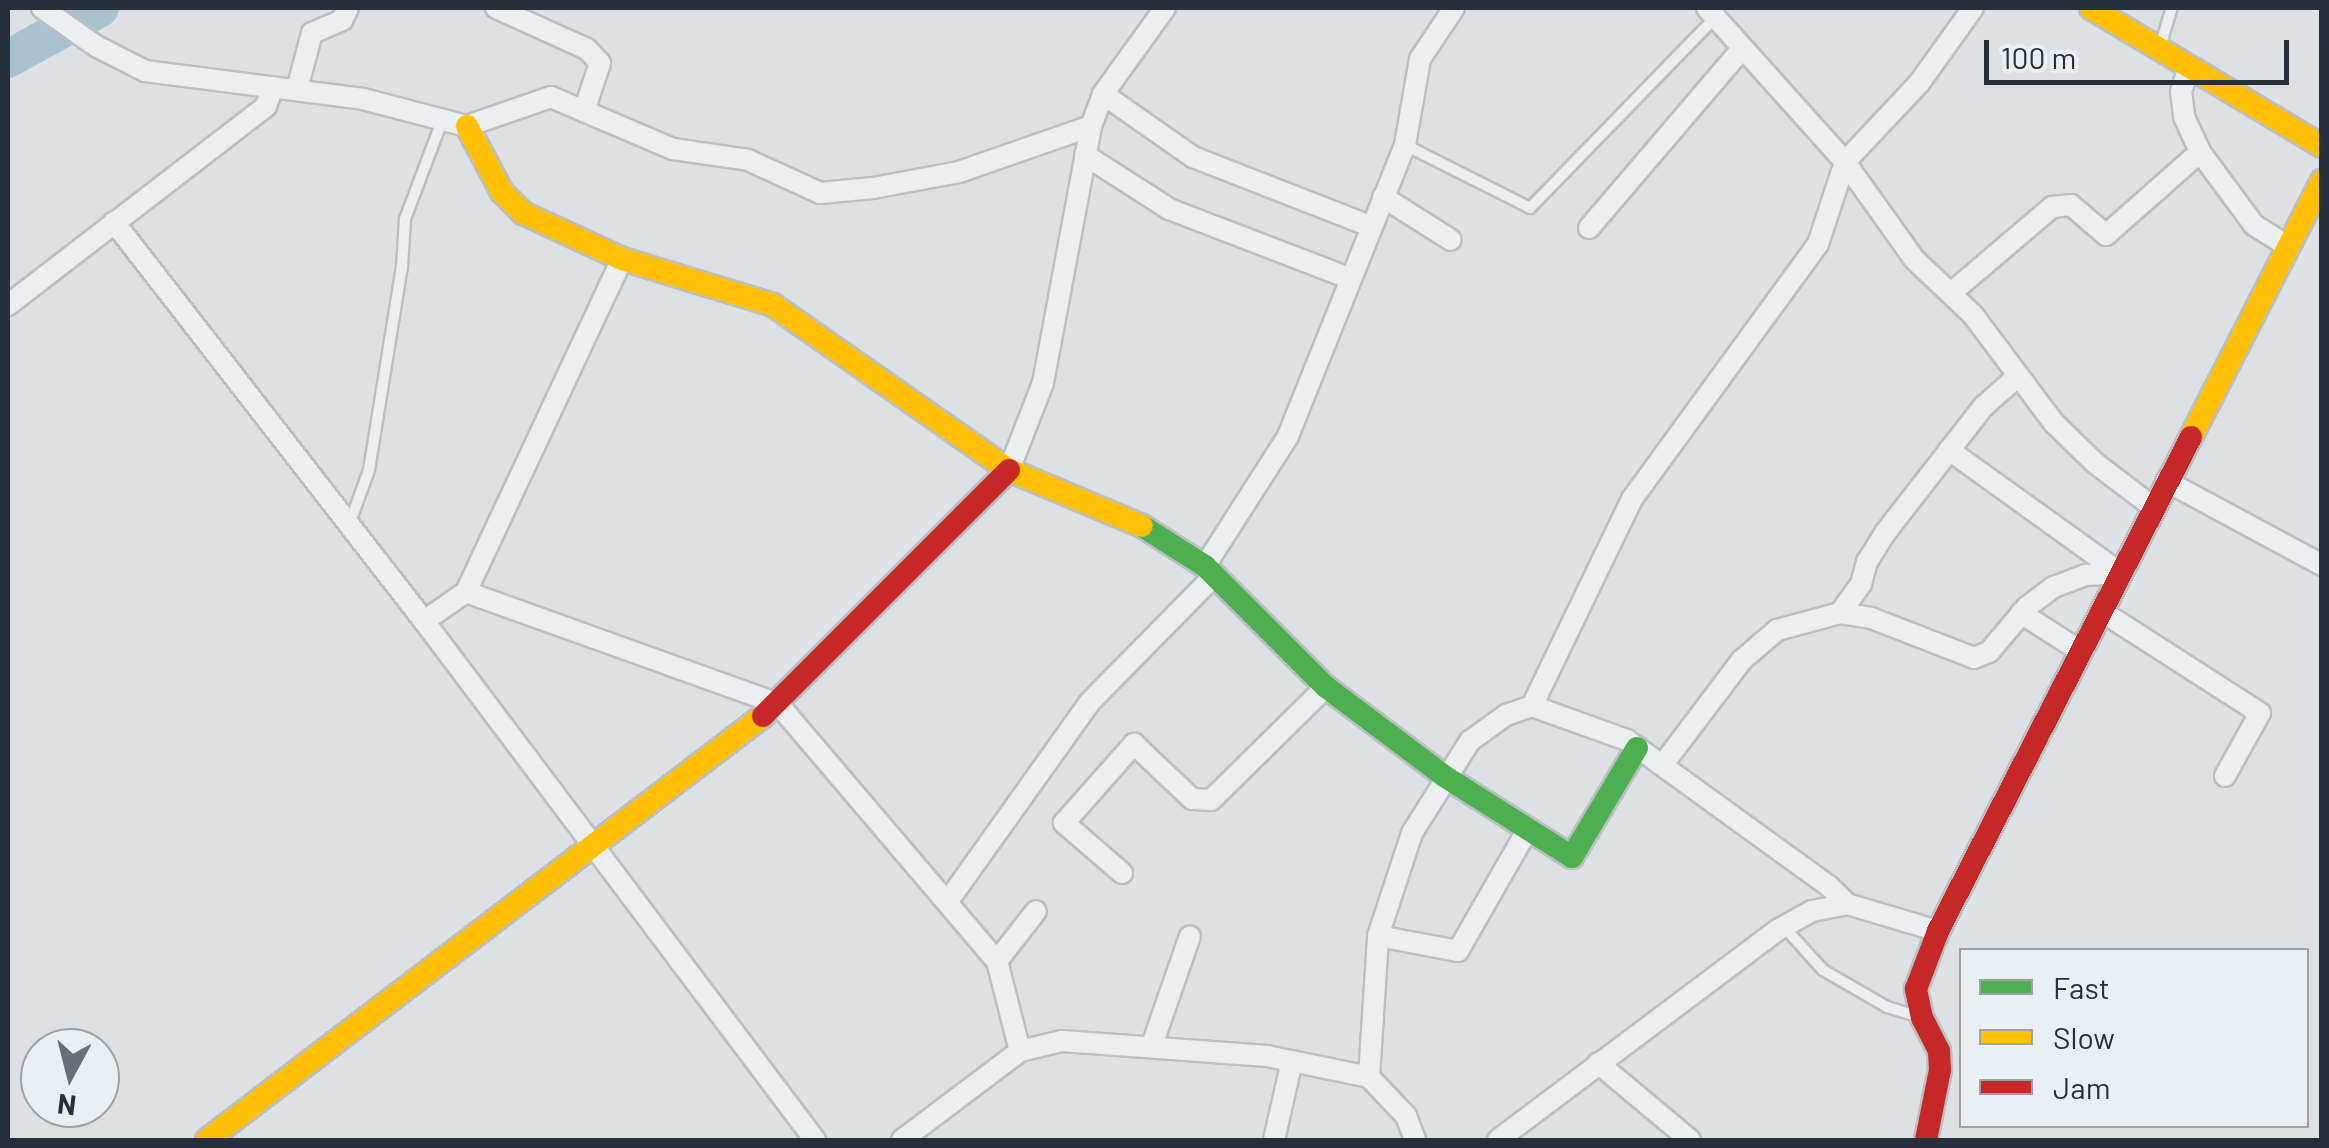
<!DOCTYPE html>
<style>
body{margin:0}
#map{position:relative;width:2329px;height:1148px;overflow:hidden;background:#dee1e3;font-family:Barlow,sans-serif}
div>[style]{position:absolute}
.river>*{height:38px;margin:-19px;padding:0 19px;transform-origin:19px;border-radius:19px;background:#aac1d0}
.roads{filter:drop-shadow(2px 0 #bcbfc1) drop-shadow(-2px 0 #bcbfc1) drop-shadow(0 2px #bcbfc1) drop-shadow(0 -2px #bcbfc1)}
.lane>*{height:10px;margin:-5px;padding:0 5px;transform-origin:5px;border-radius:5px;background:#eceff0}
.street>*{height:20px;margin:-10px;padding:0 10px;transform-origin:10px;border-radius:10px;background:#eceff0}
.fast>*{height:22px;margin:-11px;padding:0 11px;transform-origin:11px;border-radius:11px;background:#4caf50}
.slow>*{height:22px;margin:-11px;padding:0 11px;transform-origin:11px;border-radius:11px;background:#ffc107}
.jam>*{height:22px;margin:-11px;padding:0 11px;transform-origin:11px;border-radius:11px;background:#c62828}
span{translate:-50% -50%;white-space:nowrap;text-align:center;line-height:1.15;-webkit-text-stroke:9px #eaeff4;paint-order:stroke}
.frame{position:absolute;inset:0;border:10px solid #25303c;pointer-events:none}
.legend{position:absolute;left:1959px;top:948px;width:350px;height:180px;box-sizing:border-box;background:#eaeff4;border:2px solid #9ba3aa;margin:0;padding:12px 18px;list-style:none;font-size:30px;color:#25303c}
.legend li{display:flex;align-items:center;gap:20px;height:50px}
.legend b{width:50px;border:2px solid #9ba3aa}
.north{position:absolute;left:20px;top:1028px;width:100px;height:100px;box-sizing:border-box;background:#eaeff4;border:2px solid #9ba3aa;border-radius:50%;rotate:187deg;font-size:28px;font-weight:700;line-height:40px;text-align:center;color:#25303c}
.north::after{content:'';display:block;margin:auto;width:35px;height:45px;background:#666e76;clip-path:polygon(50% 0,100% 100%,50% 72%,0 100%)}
.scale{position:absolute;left:1984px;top:40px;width:305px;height:45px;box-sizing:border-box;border:5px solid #25303c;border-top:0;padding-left:12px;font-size:30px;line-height:35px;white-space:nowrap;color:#25303c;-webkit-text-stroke:8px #eaeff4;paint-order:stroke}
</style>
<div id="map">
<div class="river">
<div style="left:8px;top:59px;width:105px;rotate:-29deg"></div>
</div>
<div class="roads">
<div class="lane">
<div style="left:2162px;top:40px;width:34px;rotate:-73deg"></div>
<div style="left:1405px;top:145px;width:140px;rotate:26.7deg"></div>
<div style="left:1530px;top:208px;width:265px;rotate:-45.8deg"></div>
<div style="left:350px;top:522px;width:55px;rotate:-69.9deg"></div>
<div style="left:369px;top:470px;width:206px;rotate:-80.8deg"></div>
<div style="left:402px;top:267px;width:48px;rotate:-86.4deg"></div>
<div style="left:405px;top:219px;width:105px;rotate:-69.3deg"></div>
<div style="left:1784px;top:927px;width:58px;rotate:47.8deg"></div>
<div style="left:1823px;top:970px;width:74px;rotate:30deg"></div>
<div style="left:1887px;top:1007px;width:30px;rotate:17deg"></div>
</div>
<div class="street">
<div style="left:42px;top:8px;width:66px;rotate:35.1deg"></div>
<div style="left:96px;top:46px;width:55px;rotate:27deg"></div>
<div style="left:145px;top:71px;width:220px;rotate:7.3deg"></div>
<div style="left:363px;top:99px;width:107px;rotate:14.6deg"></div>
<div style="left:467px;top:126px;width:89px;rotate:-19deg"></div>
<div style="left:551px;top:97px;width:133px;rotate:23.1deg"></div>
<div style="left:673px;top:149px;width:76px;rotate:8.3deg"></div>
<div style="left:748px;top:160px;width:79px;rotate:24.6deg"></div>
<div style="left:820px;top:193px;width:53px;rotate:-5.4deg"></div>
<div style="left:873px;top:188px;width:87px;rotate:-10.5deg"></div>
<div style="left:959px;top:172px;width:140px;rotate:-19.2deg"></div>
<div style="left:496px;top:8px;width:100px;rotate:24.3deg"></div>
<div style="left:587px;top:49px;width:19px;rotate:47deg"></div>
<div style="left:600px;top:63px;width:51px;rotate:108.4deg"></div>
<div style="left:1707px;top:8px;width:207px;rotate:48.1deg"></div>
<div style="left:1845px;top:162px;width:120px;rotate:54.5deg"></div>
<div style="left:1915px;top:260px;width:80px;rotate:43.5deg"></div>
<div style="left:1973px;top:315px;width:134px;rotate:53.2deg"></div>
<div style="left:2053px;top:422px;width:59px;rotate:44.3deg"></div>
<div style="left:2095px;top:463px;width:73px;rotate:37.2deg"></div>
<div style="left:2189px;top:67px;width:25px;rotate:108deg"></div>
<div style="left:2181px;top:91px;width:26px;rotate:83deg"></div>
<div style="left:2184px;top:117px;width:38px;rotate:65deg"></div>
<div style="left:2200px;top:152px;width:91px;rotate:53.5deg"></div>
<div style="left:2254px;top:225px;width:40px;rotate:32deg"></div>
<div style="left:297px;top:89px;width:58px;rotate:-75deg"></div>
<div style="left:312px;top:33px;width:33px;rotate:-23deg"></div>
<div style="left:342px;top:20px;width:13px;rotate:-63deg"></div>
<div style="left:1103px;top:94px;width:110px;rotate:35deg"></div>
<div style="left:1193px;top:157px;width:190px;rotate:21.3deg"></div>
<div style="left:1085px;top:155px;width:100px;rotate:32.7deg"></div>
<div style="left:1169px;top:209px;width:193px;rotate:21deg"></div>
<div style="left:1383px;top:197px;width:80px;rotate:32.3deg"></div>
<div style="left:114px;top:222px;width:505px;rotate:52.15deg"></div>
<div style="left:424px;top:621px;width:650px;rotate:53.01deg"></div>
<div style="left:1589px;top:228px;width:234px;rotate:-49.5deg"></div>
<div style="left:1951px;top:293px;width:133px;rotate:-40.4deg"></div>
<div style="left:2052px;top:207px;width:19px;rotate:-6deg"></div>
<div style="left:2071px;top:205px;width:46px;rotate:40.6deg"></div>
<div style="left:2106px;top:235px;width:125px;rotate:-41.4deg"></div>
<div style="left:8px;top:305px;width:326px;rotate:-37.6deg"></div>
<div style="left:266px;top:106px;width:20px;rotate:-70deg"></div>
<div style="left:1949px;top:450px;width:211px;rotate:35.7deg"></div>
<div style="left:1009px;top:470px;width:93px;rotate:-68.7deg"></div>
<div style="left:1043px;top:383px;width:261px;rotate:-79.4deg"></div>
<div style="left:1091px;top:126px;width:34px;rotate:-69deg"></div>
<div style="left:1103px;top:94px;width:106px;rotate:-54.2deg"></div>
<div style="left:2166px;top:481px;width:177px;rotate:28.3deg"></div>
<div style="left:1205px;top:566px;width:154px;rotate:-57.4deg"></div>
<div style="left:1288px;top:436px;width:314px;rotate:-68.1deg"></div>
<div style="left:1405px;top:145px;width:87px;rotate:-80.1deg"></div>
<div style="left:1420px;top:59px;width:61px;rotate:-56.3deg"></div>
<div style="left:466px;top:592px;width:331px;rotate:19.7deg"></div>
<div style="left:778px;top:704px;width:338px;rotate:49.6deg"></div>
<div style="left:997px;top:961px;width:93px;rotate:75.7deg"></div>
<div style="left:2101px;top:611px;width:189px;rotate:32.7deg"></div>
<div style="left:2260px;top:713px;width:72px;rotate:119.1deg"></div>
<div style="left:1840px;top:613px;width:36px;rotate:-54deg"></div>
<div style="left:1861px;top:584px;width:23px;rotate:-75deg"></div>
<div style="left:1867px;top:562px;width:34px;rotate:-58deg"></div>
<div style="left:1885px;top:533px;width:161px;rotate:-52.1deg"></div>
<div style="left:1984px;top:406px;width:45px;rotate:-41.4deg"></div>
<div style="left:2021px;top:613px;width:70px;rotate:32.8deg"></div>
<div style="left:424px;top:621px;width:51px;rotate:-34.6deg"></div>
<div style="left:466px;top:592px;width:368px;rotate:-64.9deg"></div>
<div style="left:1532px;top:706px;width:230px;rotate:-64.2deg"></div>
<div style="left:1632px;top:499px;width:316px;rotate:-53.9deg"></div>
<div style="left:1818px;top:244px;width:86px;rotate:-71.8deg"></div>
<div style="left:1845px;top:162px;width:110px;rotate:-46.8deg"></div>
<div style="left:1920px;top:82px;width:91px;rotate:-54.4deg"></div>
<div style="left:1664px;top:763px;width:129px;rotate:-52.9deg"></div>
<div style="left:1742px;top:660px;width:46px;rotate:-40.6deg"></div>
<div style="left:1777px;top:630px;width:65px;rotate:-15.1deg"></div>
<div style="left:1840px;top:613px;width:31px;rotate:9deg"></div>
<div style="left:1871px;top:618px;width:110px;rotate:21.2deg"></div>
<div style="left:1974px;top:658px;width:16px;rotate:-22deg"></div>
<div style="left:1989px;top:652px;width:59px;rotate:-49.8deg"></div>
<div style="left:2027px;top:607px;width:34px;rotate:-37deg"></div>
<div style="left:2054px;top:587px;width:34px;rotate:-21deg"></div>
<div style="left:2086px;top:575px;width:34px;rotate:-3deg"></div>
<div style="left:1122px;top:873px;width:77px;rotate:-139.2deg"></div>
<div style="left:1064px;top:823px;width:106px;rotate:-48.5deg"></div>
<div style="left:1134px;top:744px;width:80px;rotate:43.5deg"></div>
<div style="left:1192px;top:799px;width:19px;rotate:3deg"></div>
<div style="left:1211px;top:800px;width:161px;rotate:-44.5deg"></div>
<div style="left:948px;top:901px;width:243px;rotate:-54.5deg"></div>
<div style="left:1089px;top:703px;width:175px;rotate:-45.5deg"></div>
<div style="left:1378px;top:936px;width:81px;rotate:10.6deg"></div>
<div style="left:1458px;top:951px;width:141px;rotate:-60.2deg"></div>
<div style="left:997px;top:961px;width:63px;rotate:-52deg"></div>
<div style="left:1152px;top:1045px;width:115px;rotate:-70.8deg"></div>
<div style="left:1598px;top:1063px;width:120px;rotate:39.9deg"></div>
<div style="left:1369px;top:1077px;width:141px;rotate:-86.3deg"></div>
<div style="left:1378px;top:936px;width:108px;rotate:-71.7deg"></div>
<div style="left:1412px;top:833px;width:109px;rotate:-57.8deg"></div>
<div style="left:1470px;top:741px;width:44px;rotate:-35.8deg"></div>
<div style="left:1506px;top:715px;width:28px;rotate:-19deg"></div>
<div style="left:1532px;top:706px;width:101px;rotate:19.7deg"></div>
<div style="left:1627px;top:740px;width:249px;rotate:35.9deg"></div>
<div style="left:1829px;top:886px;width:25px;rotate:45deg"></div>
<div style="left:902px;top:1140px;width:148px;rotate:-37deg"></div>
<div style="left:1020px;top:1051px;width:43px;rotate:-13.4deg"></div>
<div style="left:1062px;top:1041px;width:206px;rotate:4.2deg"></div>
<div style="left:1267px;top:1056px;width:104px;rotate:11.6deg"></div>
<div style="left:1369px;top:1077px;width:54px;rotate:46.5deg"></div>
<div style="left:1406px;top:1116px;width:26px;rotate:69deg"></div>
<div style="left:1274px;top:1140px;width:81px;rotate:-77.2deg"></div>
<div style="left:1498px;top:1140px;width:348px;rotate:-36.9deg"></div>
<div style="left:1776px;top:931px;width:41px;rotate:-29.1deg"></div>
<div style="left:1812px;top:911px;width:36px;rotate:-11deg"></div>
<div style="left:1847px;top:904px;width:95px;rotate:16.5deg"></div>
</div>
<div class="fast">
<div style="left:1142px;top:526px;width:75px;rotate:32.4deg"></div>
<div style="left:1205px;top:566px;width:171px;rotate:45deg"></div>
<div style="left:1326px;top:687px;width:148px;rotate:37deg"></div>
<div style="left:1444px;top:776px;width:151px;rotate:32.3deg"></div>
<div style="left:1572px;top:857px;width:127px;rotate:-59.2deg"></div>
</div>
<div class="slow">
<div style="left:2091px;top:8px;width:269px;rotate:30.9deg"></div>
<div style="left:467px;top:126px;width:75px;rotate:62.1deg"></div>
<div style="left:502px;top:192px;width:30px;rotate:45deg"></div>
<div style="left:523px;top:213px;width:109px;rotate:24.9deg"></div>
<div style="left:622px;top:259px;width:158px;rotate:16.9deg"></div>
<div style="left:773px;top:305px;width:288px;rotate:35deg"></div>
<div style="left:1009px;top:470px;width:144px;rotate:22.8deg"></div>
<div style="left:2191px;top:437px;width:288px;rotate:-62.9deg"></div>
<div style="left:207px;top:1140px;width:699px;rotate:-37.33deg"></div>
</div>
<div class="jam">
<div style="left:763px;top:716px;width:348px;rotate:-45deg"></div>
<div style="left:1926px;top:1140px;width:71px;rotate:-78.7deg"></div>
<div style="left:1940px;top:1070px;width:19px;rotate:-93deg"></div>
<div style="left:1939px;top:1051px;width:37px;rotate:-117deg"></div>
<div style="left:1922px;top:1018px;width:30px;rotate:-102deg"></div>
<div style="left:1916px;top:989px;width:62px;rotate:-69.2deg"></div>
<div style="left:1938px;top:931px;width:555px;rotate:-62.88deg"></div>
</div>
</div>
<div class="frame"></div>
<ul class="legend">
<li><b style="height:12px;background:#4caf50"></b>Fast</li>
<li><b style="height:12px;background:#ffc107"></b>Slow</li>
<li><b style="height:12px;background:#c62828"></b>Jam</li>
</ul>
<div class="north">N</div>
<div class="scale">100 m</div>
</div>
